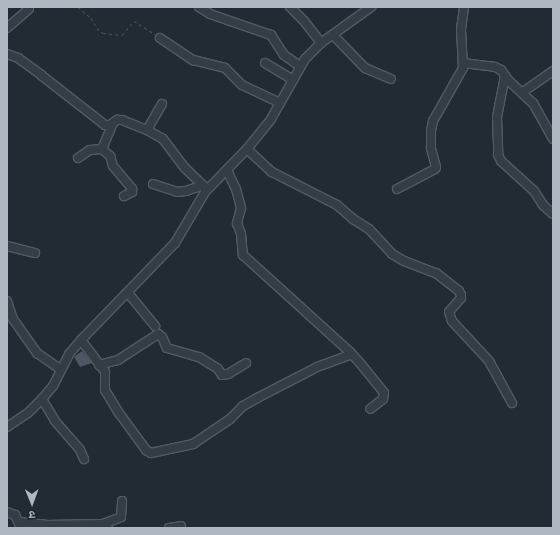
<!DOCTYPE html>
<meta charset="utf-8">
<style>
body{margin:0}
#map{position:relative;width:560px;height:535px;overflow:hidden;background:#202b34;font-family:Inter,"Noto Sans Devanagari",sans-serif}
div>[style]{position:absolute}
.building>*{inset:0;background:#4b5863}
.path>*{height:1px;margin-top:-0.5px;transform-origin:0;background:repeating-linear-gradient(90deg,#415454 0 3px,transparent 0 6px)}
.roads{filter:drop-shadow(1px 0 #515b63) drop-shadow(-1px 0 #515b63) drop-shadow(0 1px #515b63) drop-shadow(0 -1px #515b63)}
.minor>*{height:8px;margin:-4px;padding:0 4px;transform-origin:4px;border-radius:4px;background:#333d45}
span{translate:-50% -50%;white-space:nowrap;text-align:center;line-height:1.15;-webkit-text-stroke:4px #192229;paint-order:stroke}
.frame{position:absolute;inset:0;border:8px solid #adb8c2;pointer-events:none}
.north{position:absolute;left:12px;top:483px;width:40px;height:40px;-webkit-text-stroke:3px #192229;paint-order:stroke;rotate:179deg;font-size:11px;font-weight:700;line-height:16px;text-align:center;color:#adb8c2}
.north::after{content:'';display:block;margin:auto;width:14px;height:18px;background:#adb8c2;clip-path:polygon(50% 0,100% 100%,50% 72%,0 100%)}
</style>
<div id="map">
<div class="building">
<div style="clip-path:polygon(82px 351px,92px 363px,80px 367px,74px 357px)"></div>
</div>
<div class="path">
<div style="left:78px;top:7px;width:17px;rotate:40deg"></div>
<div style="left:91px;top:18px;width:12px;rotate:59deg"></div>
<div style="left:97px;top:28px;width:8px;rotate:40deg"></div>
<div style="left:103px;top:33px;width:19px;rotate:6deg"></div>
<div style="left:122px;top:35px;width:18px;rotate:-49deg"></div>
<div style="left:134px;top:21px;width:25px;rotate:32deg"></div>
</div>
<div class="roads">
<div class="minor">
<div style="left:199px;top:7px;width:13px;rotate:32deg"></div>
<div style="left:210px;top:14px;width:65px;rotate:19deg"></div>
<div style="left:271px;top:35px;width:24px;rotate:57deg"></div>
<div style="left:284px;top:55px;width:19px;rotate:35deg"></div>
<div style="left:290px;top:7px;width:20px;rotate:45deg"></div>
<div style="left:304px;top:21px;width:28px;rotate:52deg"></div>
<div style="left:7px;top:28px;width:29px;rotate:-41deg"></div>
<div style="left:333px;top:35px;width:46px;rotate:45.9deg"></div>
<div style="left:365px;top:68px;width:28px;rotate:23deg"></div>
<div style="left:160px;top:38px;width:40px;rotate:34deg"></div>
<div style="left:193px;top:60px;width:33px;rotate:14deg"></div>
<div style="left:225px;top:68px;width:24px;rotate:45deg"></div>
<div style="left:242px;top:85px;width:42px;rotate:25.3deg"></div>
<div style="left:7px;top:54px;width:12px;rotate:20deg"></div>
<div style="left:18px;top:58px;width:29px;rotate:36deg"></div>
<div style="left:41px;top:75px;width:81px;rotate:38deg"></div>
<div style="left:105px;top:125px;width:5px"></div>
<div style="left:110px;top:125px;width:9px;rotate:-36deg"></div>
<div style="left:117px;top:120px;width:5px"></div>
<div style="left:122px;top:120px;width:27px;rotate:22deg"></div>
<div style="left:147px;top:130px;width:18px;rotate:29deg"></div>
<div style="left:163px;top:139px;width:36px;rotate:53deg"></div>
<div style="left:185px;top:168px;width:30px;rotate:44deg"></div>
<div style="left:265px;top:63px;width:33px;rotate:31deg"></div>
<div style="left:463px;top:63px;width:32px;rotate:7deg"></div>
<div style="left:495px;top:67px;width:7px;rotate:27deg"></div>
<div style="left:501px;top:70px;width:14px;rotate:54deg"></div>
<div style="left:509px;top:81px;width:33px;rotate:43deg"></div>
<div style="left:533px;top:103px;width:41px;rotate:60.9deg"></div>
<div style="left:505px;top:76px;width:42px;rotate:101deg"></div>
<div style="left:497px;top:117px;width:38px;rotate:88deg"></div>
<div style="left:498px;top:155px;width:7px;rotate:63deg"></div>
<div style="left:501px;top:161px;width:45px;rotate:42.3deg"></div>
<div style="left:534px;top:191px;width:17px;rotate:57deg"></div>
<div style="left:543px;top:205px;width:13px;rotate:42deg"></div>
<div style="left:523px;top:92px;width:37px;rotate:-35deg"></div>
<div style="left:147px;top:130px;width:30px;rotate:-60deg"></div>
<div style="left:102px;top:149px;width:11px;rotate:41deg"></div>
<div style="left:110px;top:156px;width:10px;rotate:73deg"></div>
<div style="left:113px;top:166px;width:30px;rotate:50deg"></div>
<div style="left:132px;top:189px;width:3px;rotate:90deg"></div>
<div style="left:132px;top:192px;width:9px;rotate:153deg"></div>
<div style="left:247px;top:149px;width:34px;rotate:43deg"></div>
<div style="left:272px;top:172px;width:73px;rotate:26.9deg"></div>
<div style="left:337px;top:205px;width:21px;rotate:41deg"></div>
<div style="left:353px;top:219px;width:19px;rotate:32deg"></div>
<div style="left:369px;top:229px;width:34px;rotate:47deg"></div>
<div style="left:392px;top:254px;width:14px;rotate:30deg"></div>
<div style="left:404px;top:261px;width:34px;rotate:21deg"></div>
<div style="left:436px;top:273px;width:29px;rotate:38deg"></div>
<div style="left:459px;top:291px;width:4px;rotate:63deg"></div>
<div style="left:461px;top:295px;width:3px;rotate:90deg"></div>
<div style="left:461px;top:298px;width:18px;rotate:131deg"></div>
<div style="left:449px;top:312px;width:9px;rotate:72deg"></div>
<div style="left:452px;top:321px;width:54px;rotate:47.2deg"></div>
<div style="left:489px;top:361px;width:48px;rotate:61.3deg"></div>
<div style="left:78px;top:158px;width:14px;rotate:-34deg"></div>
<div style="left:90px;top:150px;width:12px;rotate:-5deg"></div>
<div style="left:102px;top:149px;width:28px;rotate:-67deg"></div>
<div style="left:227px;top:170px;width:21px;rotate:65deg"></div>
<div style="left:236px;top:189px;width:20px;rotate:75deg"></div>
<div style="left:241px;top:208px;width:16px;rotate:105deg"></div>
<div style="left:237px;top:223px;width:12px;rotate:70deg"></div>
<div style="left:241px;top:234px;width:21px;rotate:85deg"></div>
<div style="left:243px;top:255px;width:144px;rotate:42.2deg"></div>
<div style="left:350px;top:352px;width:15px;rotate:48deg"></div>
<div style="left:360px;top:363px;width:38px;rotate:51deg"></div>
<div style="left:384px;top:393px;width:6px;rotate:99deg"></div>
<div style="left:383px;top:399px;width:16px;rotate:142deg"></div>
<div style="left:153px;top:184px;width:25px;rotate:18deg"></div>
<div style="left:177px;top:192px;width:9px;rotate:-6deg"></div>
<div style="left:186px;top:191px;width:18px;rotate:-19deg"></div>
<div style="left:397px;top:189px;width:43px;rotate:-27.8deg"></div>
<div style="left:435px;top:169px;width:2px;rotate:-63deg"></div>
<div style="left:436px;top:167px;width:20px;rotate:-105deg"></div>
<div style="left:431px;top:148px;width:17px;rotate:-90deg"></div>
<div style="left:431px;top:131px;width:10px;rotate:-79deg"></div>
<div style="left:433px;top:121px;width:61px;rotate:-60.5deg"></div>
<div style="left:463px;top:68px;width:39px;rotate:-93deg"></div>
<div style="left:461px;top:29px;width:22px;rotate:-82deg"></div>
<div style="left:7px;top:246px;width:29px;rotate:14deg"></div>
<div style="left:128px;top:293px;width:43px;rotate:50.7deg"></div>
<div style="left:7px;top:301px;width:19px;rotate:72deg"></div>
<div style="left:13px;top:319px;width:42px;rotate:54.8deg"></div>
<div style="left:37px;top:353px;width:28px;rotate:35deg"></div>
<div style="left:81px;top:340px;width:40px;rotate:53deg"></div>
<div style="left:105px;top:372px;width:18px;rotate:90deg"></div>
<div style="left:105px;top:390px;width:27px;rotate:59deg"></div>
<div style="left:119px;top:413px;width:46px;rotate:53.9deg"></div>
<div style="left:146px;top:450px;width:6px;rotate:31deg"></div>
<div style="left:151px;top:453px;width:43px;rotate:-12.1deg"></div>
<div style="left:193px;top:444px;width:45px;rotate:-34deg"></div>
<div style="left:230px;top:419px;width:18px;rotate:-45deg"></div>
<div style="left:243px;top:406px;width:18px;rotate:-29deg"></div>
<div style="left:259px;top:397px;width:65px;rotate:-27.3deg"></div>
<div style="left:317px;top:367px;width:37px;rotate:-20deg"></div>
<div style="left:99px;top:365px;width:20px;rotate:-15deg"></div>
<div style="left:118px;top:360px;width:48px;rotate:-33deg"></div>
<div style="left:158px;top:334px;width:5px;rotate:37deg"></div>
<div style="left:162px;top:337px;width:12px;rotate:66deg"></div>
<div style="left:167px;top:348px;width:33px;rotate:16deg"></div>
<div style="left:199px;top:357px;width:22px;rotate:32deg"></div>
<div style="left:218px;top:369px;width:7px;rotate:56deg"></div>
<div style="left:222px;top:375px;width:6px;rotate:-9deg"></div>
<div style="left:228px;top:374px;width:21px;rotate:-31deg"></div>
<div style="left:42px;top:399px;width:26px;rotate:59deg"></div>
<div style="left:55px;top:421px;width:38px;rotate:49deg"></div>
<div style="left:80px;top:450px;width:10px;rotate:66deg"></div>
<div style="left:7px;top:427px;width:25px;rotate:-34deg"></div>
<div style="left:28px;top:413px;width:20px;rotate:-45deg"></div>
<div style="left:42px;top:399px;width:17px;rotate:-50deg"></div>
<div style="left:53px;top:386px;width:36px;rotate:-63deg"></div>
<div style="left:69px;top:354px;width:18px;rotate:-49deg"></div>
<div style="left:81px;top:340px;width:135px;rotate:-45.9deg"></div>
<div style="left:175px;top:243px;width:59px;rotate:-59.5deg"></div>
<div style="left:205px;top:192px;width:60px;rotate:-45.7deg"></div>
<div style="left:247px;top:149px;width:38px;rotate:-51deg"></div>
<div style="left:271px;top:119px;width:69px;rotate:-60.5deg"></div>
<div style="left:305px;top:59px;width:23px;rotate:-45deg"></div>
<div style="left:321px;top:43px;width:62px;rotate:-35.8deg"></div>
<div style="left:7px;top:512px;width:9px;rotate:21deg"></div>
<div style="left:15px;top:515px;width:14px;rotate:65deg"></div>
<div style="left:19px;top:522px;width:27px;rotate:6deg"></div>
<div style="left:46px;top:525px;width:57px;rotate:-1deg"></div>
<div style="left:103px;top:524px;width:6px;rotate:39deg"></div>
<div style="left:103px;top:524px;width:19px;rotate:-21deg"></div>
<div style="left:121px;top:517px;width:16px;rotate:-86deg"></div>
<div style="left:169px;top:528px;width:12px;rotate:-9deg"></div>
</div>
</div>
<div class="frame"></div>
<div class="north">उ</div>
</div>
